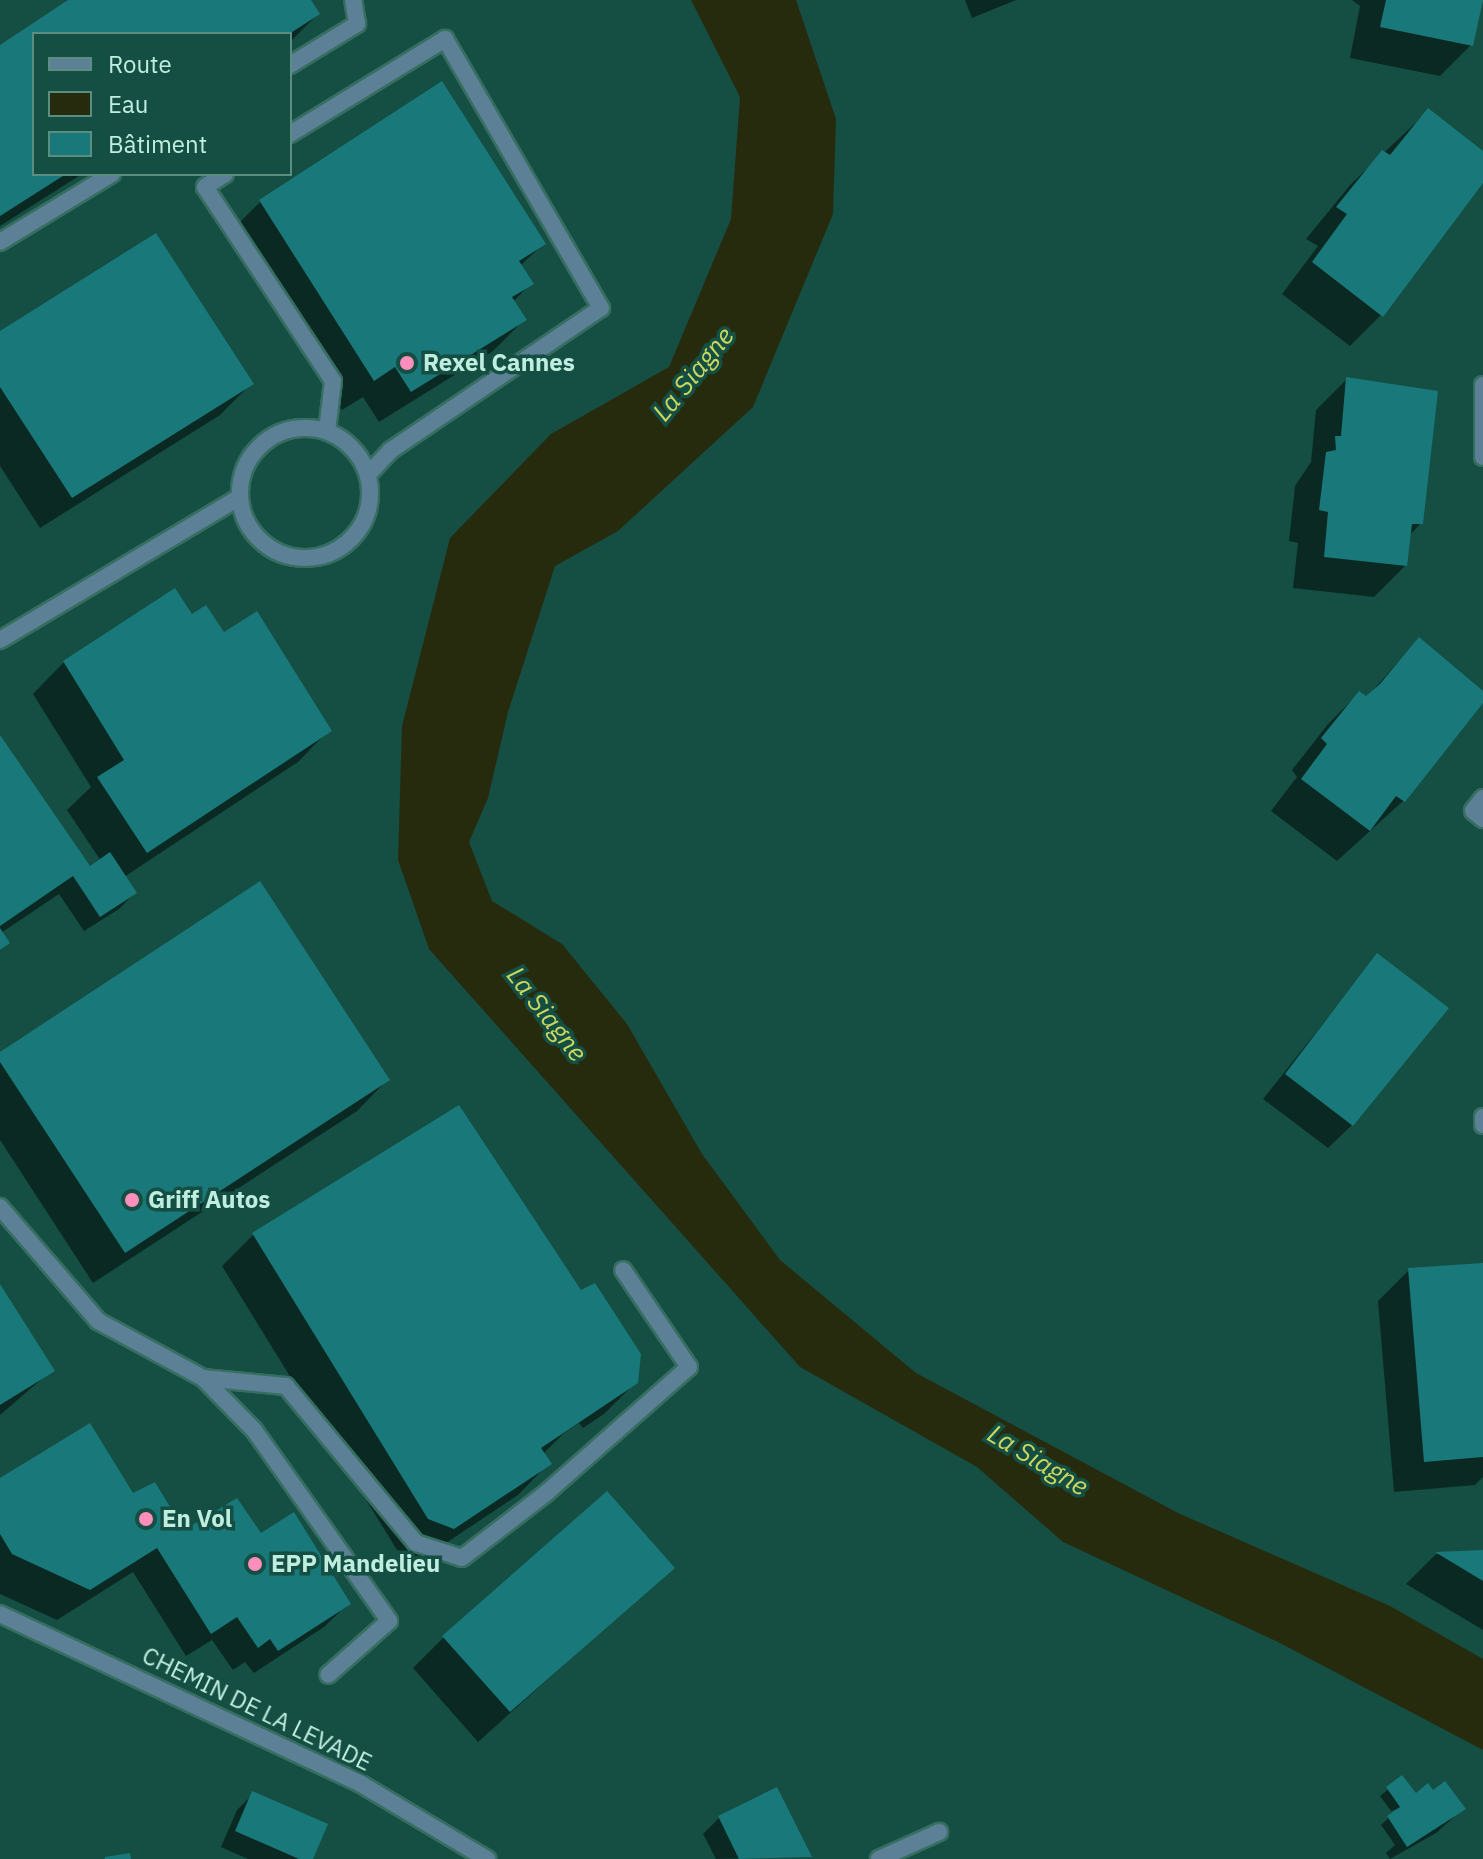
<!DOCTYPE html>
<meta charset="utf-8">
<style>
body{margin:0}
#map{position:relative;width:1483px;height:1859px;overflow:hidden;background:#154e42;font-family:"IBM Plex Sans",sans-serif}
div>[style]{position:absolute}
.water>*{inset:0;background:#272b0e}
.shadow>*{inset:0;background:#0007}
.building>*{inset:0;background:#19797a}
.roads{filter:drop-shadow(2px 0 #376e62) drop-shadow(-2px 0 #376e62) drop-shadow(0 2px #376e62) drop-shadow(0 -2px #376e62)}
.lane>*{height:16px;margin:-8px;padding:0 8px;transform-origin:8px;border-radius:8px;background:#5c8096}
.lane>.ring{margin:-8px;padding:0;box-sizing:content-box;background:none;border:16px solid #5c8096;border-radius:50%}
.street>*{height:16px;margin:-8px;padding:0 8px;transform-origin:8px;border-radius:8px;background:#5c8096}
.dots>*{width:22px;height:22px;translate:-50% -50%;box-sizing:border-box;border:4px solid #154e42;border-radius:50%}
span{translate:-50% -50%;white-space:nowrap;text-align:center;line-height:1.15;-webkit-text-stroke:7px #154e42;paint-order:stroke}
.poi-label{font-size:24px;color:#bfeee0;font-weight:700}
.left{translate:0 -50%;text-align:left}
.street-label{font-size:24px;color:#bfeee0}
.water-label{font-size:26px;color:#c9d75e;font-style:italic}
.legend{position:absolute;left:32px;top:32px;width:260px;height:144px;box-sizing:border-box;background:#154e42;border:2px solid #598e81;margin:0;padding:10px 14px;list-style:none;font-size:24px;color:#bfeee0}
.legend li{display:flex;align-items:center;gap:16px;height:40px}
.legend b{width:40px;border:2px solid #598e81}
</style>
<div id="map">
<div class="water">
<div style="clip-path:polygon(691px 0,796px 0,836px 119px,833px 214px,753px 407px,618px 531px,555px 566px,508px 712px,488px 798px,469px 842px,492px 901px,562px 944px,627px 1024px,702px 1154px,780px 1260px,916px 1373px,1178px 1513px,1390px 1606px,1483px 1659px,1483px 1750px,1278px 1642px,1063px 1542px,977px 1467px,800px 1367px,429px 949px,398px 860px,402px 726px,450px 538px,551px 434px,669px 367px,731px 219px,740px 97px)"></div>
</div>
<div class="shadow">
<div style="clip-path:polygon(75px 0,309px 0,318px 14px,290px 42px,290px 34px,34px 34px,34px 174px,82px 174px,0 226px,0 48px)"></div>
<div style="clip-path:polygon(965px 0,1016px 0,972px 18px)"></div>
<div style="clip-path:polygon(1352px 0,1479px 0,1471px 45px,1440px 76px,1350px 58px,1360px 6px)"></div>
<div style="clip-path:polygon(1428px 111px,1483px 153px,1483px 179px,1381px 315px,1350px 346px,1282px 294px,1318px 246px,1306px 239px,1351px 184px)"></div>
<div style="clip-path:polygon(260px 202px,543px 244px,520px 266px,531px 283px,513px 302px,524px 320px,493px 351px,379px 422px,363px 397px,342px 410px,229px 233px)"></div>
<div style="clip-path:polygon(0 333px,251px 384px,220px 415px,40px 528px,0 466px)"></div>
<div style="clip-path:polygon(1347px 379px,1421px 523px,1409px 536px,1406px 565px,1374px 597px,1293px 588px,1298px 543px,1289px 541px,1295px 486px,1311px 462px,1316px 410px)"></div>
<div style="clip-path:polygon(191px 617px,224px 635px,329px 730px,298px 762px,124px 877px,135px 893px,119px 909px,84px 931px,59px 894px,1px 933px,8px 943px,0 950px,0 739px,89px 868px,101px 861px,67px 810px,91px 787px,33px 694px,64px 662px)"></div>
<div style="clip-path:polygon(1419px 639px,1483px 694px,1483px 700px,1403px 801px,1337px 861px,1271px 811px,1297px 777px,1292px 770px,1328px 724px,1359px 693px,1365px 699px)"></div>
<div style="clip-path:polygon(1377px 956px,1352px 1125px,1328px 1148px,1263px 1099px)"></div>
<div style="clip-path:polygon(0 1054px,388px 1079px,357px 1111px,93px 1283px,0 1140px)"></div>
<div style="clip-path:polygon(253px 1235px,636px 1382px,604px 1414px,583px 1428px,579px 1423px,564px 1433px,543px 1454px,549px 1463px,518px 1495px,422px 1559px,397px 1550px,222px 1266px)"></div>
<div style="clip-path:polygon(1483px 1265px,1483px 1477px,1475px 1485px,1394px 1492px,1378px 1301px,1409px 1270px)"></div>
<div style="clip-path:polygon(0 1288px,52px 1370px,0 1415px)"></div>
<div style="clip-path:polygon(0 1481px,132px 1495px,182px 1530px,348px 1604px,324px 1627px,254px 1673px,245px 1662px,233px 1670px,212px 1640px,186px 1656px,133px 1572px,57px 1620px,0 1594px)"></div>
<div style="clip-path:polygon(1483px 1552px,1483px 1630px,1406px 1584px,1436px 1554px)"></div>
<div style="clip-path:polygon(672px 1568px,478px 1742px,413px 1668px,444px 1637px)"></div>
<div style="clip-path:polygon(1402px 1778px,1415px 1795px,1432px 1792px,1463px 1809px,1436px 1833px,1390px 1859px,1386px 1853px,1395px 1845px,1381px 1825px,1399px 1808px,1391px 1811px,1380px 1796px)"></div>
<div style="clip-path:polygon(253px 1794px,311px 1859px,248px 1859px,221px 1847px,237px 1810px)"></div>
<div style="clip-path:polygon(719px 1818px,809px 1857px,716px 1859px,703px 1834px)"></div>
</div>
<div class="building">
<div style="clip-path:polygon(68px 0,311px 0,320px 14px,289px 34px,34px 34px,34px 174px,66px 174px,0 216px,0 45px)"></div>
<div style="clip-path:polygon(1386px 0,1483px 0,1473px 46px,1380px 27px)"></div>
<div style="clip-path:polygon(442px 81px,546px 244px,519px 261px,534px 284px,512px 297px,527px 320px,411px 392px,395px 367px,374px 381px,259px 200px)"></div>
<div style="clip-path:polygon(1428px 108px,1483px 151px,1483px 183px,1383px 317px,1312px 262px,1347px 214px,1336px 207px,1382px 150px,1390px 155px)"></div>
<div style="clip-path:polygon(156px 233px,254px 384px,72px 498px,0 387px,0 331px)"></div>
<div style="clip-path:polygon(1346px 377px,1438px 391px,1423px 524px,1412px 524px,1407px 566px,1324px 557px,1328px 512px,1319px 510px,1326px 452px,1336px 450px,1335px 436px,1341px 436px)"></div>
<div style="clip-path:polygon(175px 588px,192px 614px,206px 605px,224px 632px,257px 611px,332px 731px,147px 853px,97px 777px,124px 760px,63px 661px)"></div>
<div style="clip-path:polygon(1419px 637px,1483px 691px,1483px 703px,1405px 802px,1396px 796px,1370px 831px,1301px 779px,1327px 744px,1321px 738px,1359px 691px,1366px 696px,1380px 684px)"></div>
<div style="clip-path:polygon(0 735px,90px 866px,110px 852px,137px 893px,100px 917px,73px 876px,0 926px)"></div>
<div style="clip-path:polygon(260px 881px,390px 1080px,125px 1253px,0 1062px,0 1052px)"></div>
<div style="clip-path:polygon(0 928px,10px 943px,0 950px)"></div>
<div style="clip-path:polygon(1377px 953px,1449px 1008px,1353px 1126px,1285px 1074px)"></div>
<div style="clip-path:polygon(459px 1105px,581px 1290px,595px 1283px,641px 1354px,638px 1383px,541px 1448px,552px 1464px,454px 1529px,428px 1519px,252px 1233px)"></div>
<div style="clip-path:polygon(1483px 1263px,1483px 1457px,1424px 1462px,1408px 1268px)"></div>
<div style="clip-path:polygon(0 1284px,55px 1371px,0 1405px)"></div>
<div style="clip-path:polygon(90px 1423px,133px 1493px,155px 1482px,184px 1530px,237px 1498px,261px 1533px,294px 1512px,351px 1604px,278px 1651px,270px 1639px,258px 1648px,237px 1617px,211px 1634px,157px 1548px,90px 1590px,12px 1554px,0 1534px,0 1478px)"></div>
<div style="clip-path:polygon(607px 1491px,675px 1568px,510px 1712px,442px 1636px)"></div>
<div style="clip-path:polygon(1483px 1550px,1483px 1581px,1435px 1552px)"></div>
<div style="clip-path:polygon(1402px 1775px,1416px 1793px,1428px 1783px,1433px 1790px,1445px 1781px,1466px 1809px,1407px 1847px,1387px 1816px,1400px 1807px,1386px 1787px)"></div>
<div style="clip-path:polygon(777px 1787px,812px 1857px,739px 1859px,718px 1816px)"></div>
<div style="clip-path:polygon(252px 1791px,328px 1824px,313px 1859px,299px 1859px,235px 1831px)"></div>
<div style="clip-path:polygon(130px 1853px,131px 1859px,105px 1859px,105px 1857px)"></div>
</div>
<div class="roads">
<div class="lane">
<div style="left:290px;top:65px;width:79px;rotate:-31.5deg"></div>
<div style="left:357px;top:24px;width:24px;rotate:-99deg"></div>
<div style="left:290px;top:134px;width:182px;rotate:-31.5deg"></div>
<div style="left:445px;top:39px;width:311px;rotate:59.9deg"></div>
<div style="left:601px;top:308px;width:254px;rotate:145.9deg"></div>
<div style="left:391px;top:450px;width:34px;rotate:133deg"></div>
<div style="left:225px;top:174px;width:24px;rotate:147deg"></div>
<div style="left:205px;top:187px;width:232px;rotate:56.6deg"></div>
<div style="left:333px;top:381px;width:50px;rotate:96.8deg"></div>
<div style="left:0;top:242px;width:131px;rotate:-31.3deg"></div>
<div style="left:1483px;top:385px;width:72px;rotate:90deg"></div>
<div class="ring" style="left:240px;top:428px;width:114px;height:114px"></div>
<div style="left:0;top:640px;width:277px;rotate:-30.8deg"></div>
<div style="left:1483px;top:798px;width:16px;rotate:128deg"></div>
<div style="left:1473px;top:811px;width:13px;rotate:39deg"></div>
<div style="left:1483px;top:1117px;width:8px;rotate:90deg"></div>
<div style="left:0;top:1207px;width:150px;rotate:49.3deg"></div>
<div style="left:98px;top:1321px;width:119px;rotate:28.5deg"></div>
<div style="left:203px;top:1378px;width:73px;rotate:45.6deg"></div>
<div style="left:254px;top:1430px;width:234px;rotate:54.7deg"></div>
<div style="left:389px;top:1621px;width:81px;rotate:138.5deg"></div>
<div style="left:203px;top:1378px;width:83px;rotate:5.5deg"></div>
<div style="left:286px;top:1386px;width:204px;rotate:50.4deg"></div>
<div style="left:416px;top:1543px;width:48px;rotate:18.1deg"></div>
<div style="left:462px;top:1558px;width:105px;rotate:-37.6deg"></div>
<div style="left:545px;top:1494px;width:192px;rotate:-41.4deg"></div>
<div style="left:689px;top:1367px;width:117px;rotate:-124.2deg"></div>
<div style="left:879px;top:1859px;width:66px;rotate:-24.2deg"></div>
</div>
<div class="street">
<div style="left:0;top:1614px;width:399px;rotate:25.2deg"></div>
<div style="left:361px;top:1784px;width:147px;rotate:30.8deg"></div>
</div>
</div>
<div class="dots">
<div style="left:407px;top:363px;background:#fe8ebb"></div>
<div style="left:132px;top:1200px;background:#fe8ebb"></div>
<div style="left:146px;top:1519px;background:#fe8ebb"></div>
<div style="left:255px;top:1564px;background:#fe8ebb"></div>
</div>
<div class="poi-label">
<span class="left" style="left:423px;top:363px">Rexel Cannes</span>
<span class="left" style="left:148px;top:1200px">Griff Autos</span>
<span class="left" style="left:162px;top:1519px">En Vol</span>
<span class="left" style="left:271px;top:1564px">EPP Mandelieu</span>
</div>
<div class="street-label">
<span style="left:257px;top:1709px;rotate:26deg">CHEMIN DE LA LEVADE</span>
</div>
<div class="water-label">
<span style="left:693px;top:374px;rotate:-51deg">La Siagne</span>
<span style="left:547px;top:1014px;rotate:52deg">La Siagne</span>
<span style="left:1038px;top:1460px;rotate:31deg">La Siagne</span>
</div>
<ul class="legend">
<li><b style="height:10px;background:#5c8096"></b>Route</li>
<li><b style="height:22px;background:#272b0e"></b>Eau</li>
<li><b style="height:22px;background:#19797a"></b>Bâtiment</li>
</ul>
</div>
